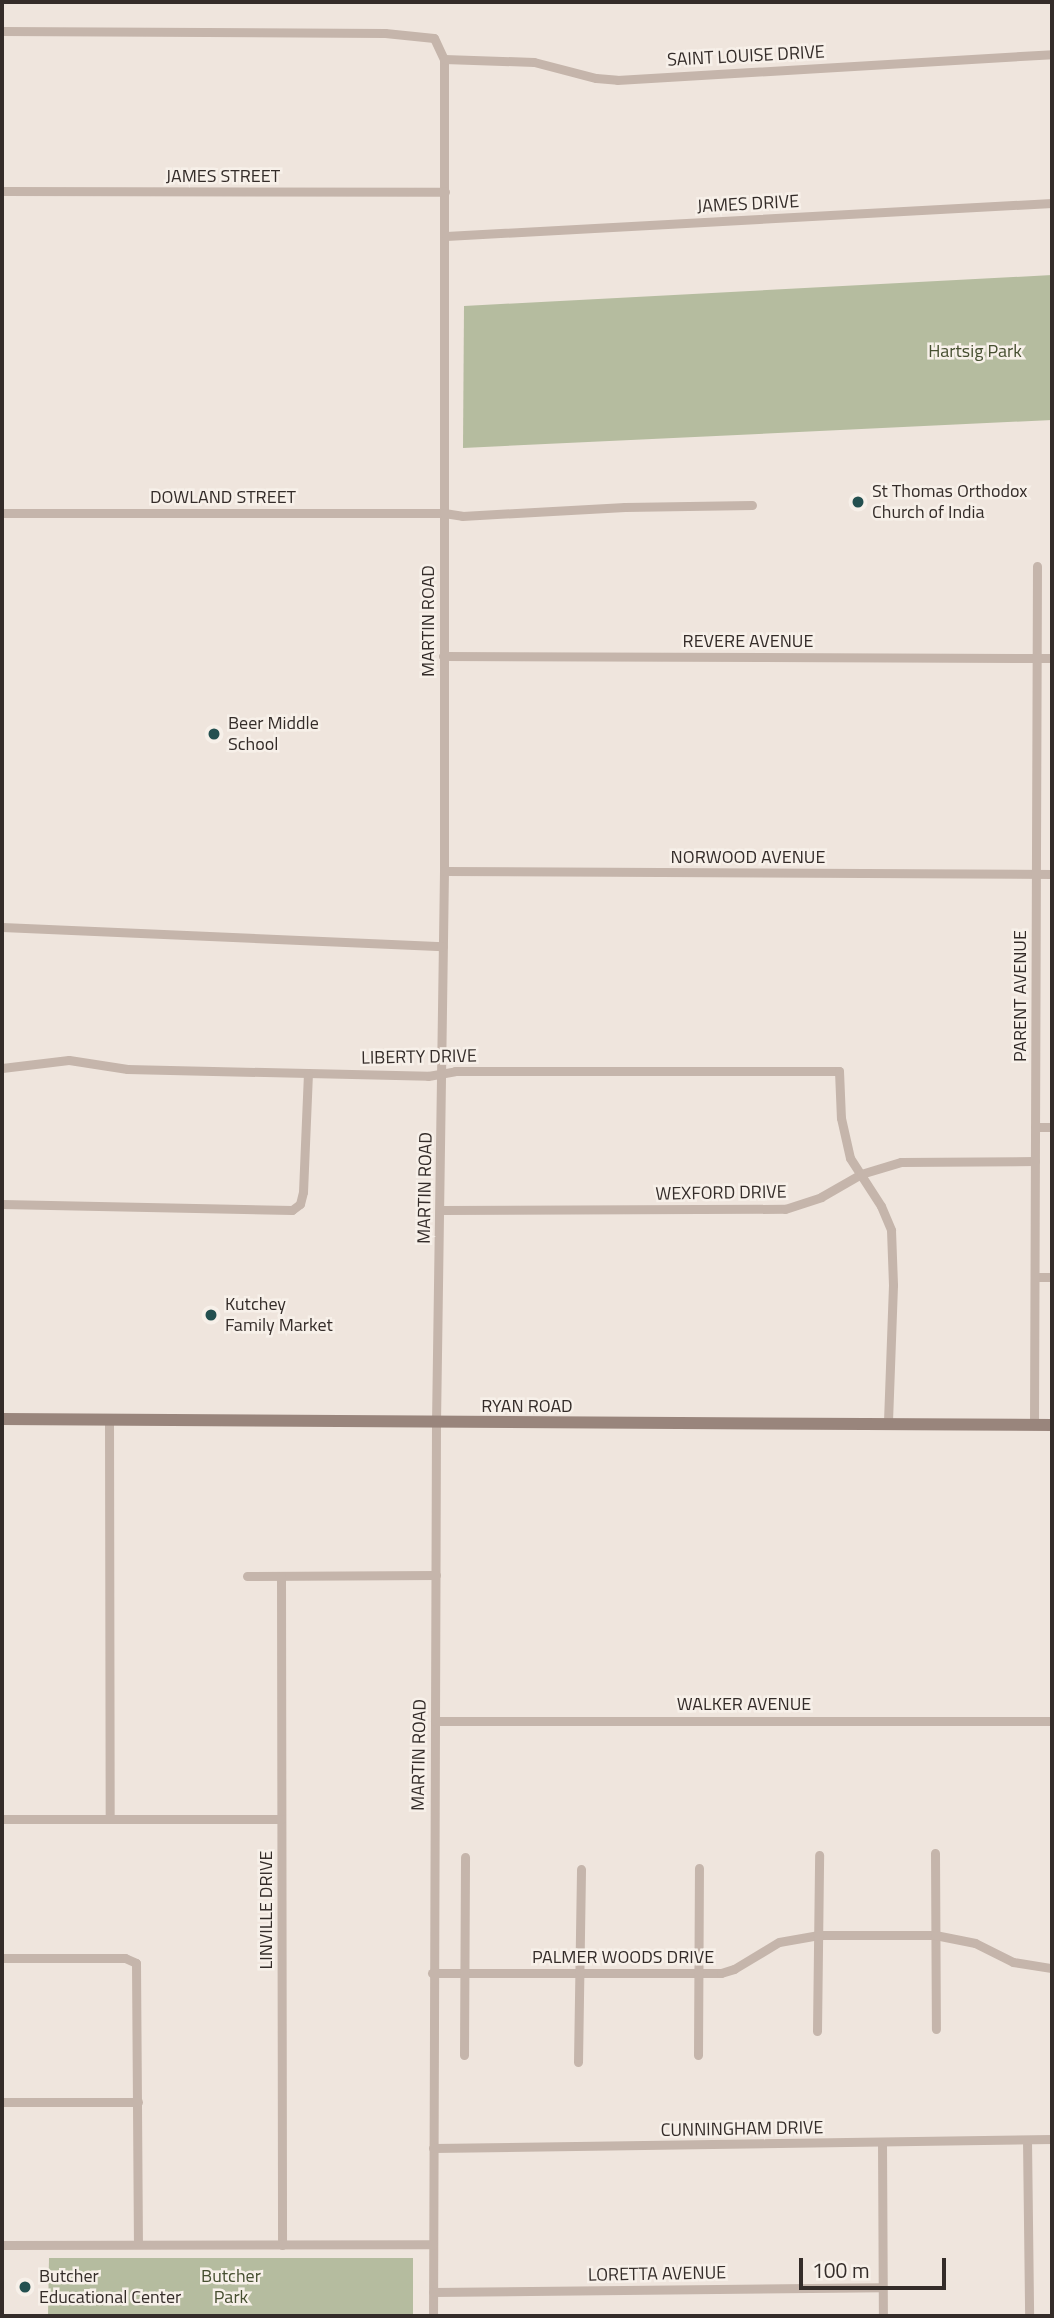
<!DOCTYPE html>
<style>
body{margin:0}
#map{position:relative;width:1054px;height:2318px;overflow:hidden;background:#efe5dd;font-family:"Titillium Web",sans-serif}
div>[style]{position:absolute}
.green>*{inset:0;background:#b5bc9f}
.street>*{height:9px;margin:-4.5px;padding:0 4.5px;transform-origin:4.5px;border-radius:4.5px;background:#c5b5ab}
.secondary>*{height:12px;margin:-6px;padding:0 6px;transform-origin:6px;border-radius:6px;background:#99857c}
.dots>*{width:19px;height:19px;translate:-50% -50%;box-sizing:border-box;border:4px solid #f7f0e9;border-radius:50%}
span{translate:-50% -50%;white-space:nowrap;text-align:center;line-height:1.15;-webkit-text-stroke:5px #f7f0e9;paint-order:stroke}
.street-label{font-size:18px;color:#342c29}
.park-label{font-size:18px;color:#464f30}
.poi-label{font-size:18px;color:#342c29}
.left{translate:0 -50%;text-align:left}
.frame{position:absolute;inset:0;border:4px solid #342c29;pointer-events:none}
.scale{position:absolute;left:799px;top:2258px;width:147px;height:32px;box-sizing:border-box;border:4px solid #342c29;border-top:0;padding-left:9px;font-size:21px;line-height:24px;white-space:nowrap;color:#342c29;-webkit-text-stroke:5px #f7f0e9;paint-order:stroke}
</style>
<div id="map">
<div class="green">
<div style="clip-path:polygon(1052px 275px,1052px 420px,463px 448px,464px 306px)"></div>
<div style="clip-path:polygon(49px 2258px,413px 2258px,413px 2316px,48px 2316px)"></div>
</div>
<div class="street">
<div style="left:2px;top:31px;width:383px;rotate:0.3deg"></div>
<div style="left:385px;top:33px;width:49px;rotate:5.8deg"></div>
<div style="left:434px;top:38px;width:23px;rotate:65deg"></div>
<div style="left:444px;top:59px;width:812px;rotate:90deg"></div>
<div style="left:444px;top:871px;width:553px;rotate:90.83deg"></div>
<div style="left:436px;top:1424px;width:892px;rotate:90.19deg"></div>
<div style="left:444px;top:59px;width:90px;rotate:1.9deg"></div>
<div style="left:534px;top:62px;width:64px;rotate:14.5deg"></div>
<div style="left:596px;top:78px;width:21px;rotate:5deg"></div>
<div style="left:617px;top:80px;width:436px;rotate:-3.4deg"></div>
<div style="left:2px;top:191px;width:443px;rotate:0.1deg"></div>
<div style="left:446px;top:236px;width:607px;rotate:-3.12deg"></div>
<div style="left:2px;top:513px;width:442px"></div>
<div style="left:444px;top:513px;width:18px;rotate:9deg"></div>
<div style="left:462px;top:516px;width:163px;rotate:-3.2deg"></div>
<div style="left:625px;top:507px;width:127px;rotate:-0.9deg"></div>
<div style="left:443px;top:656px;width:609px;rotate:0.19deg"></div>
<div style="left:444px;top:871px;width:608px;rotate:0.28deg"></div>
<div style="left:2px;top:927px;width:441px;rotate:2.5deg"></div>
<div style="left:2px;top:1068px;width:67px;rotate:-6.8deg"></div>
<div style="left:69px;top:1060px;width:59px;rotate:8.8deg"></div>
<div style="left:127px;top:1069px;width:301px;rotate:1.3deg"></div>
<div style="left:428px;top:1076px;width:27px;rotate:-10deg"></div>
<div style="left:455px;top:1071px;width:384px"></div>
<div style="left:839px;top:1071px;width:47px;rotate:87.6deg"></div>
<div style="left:841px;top:1118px;width:41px;rotate:77.3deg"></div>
<div style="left:850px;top:1158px;width:57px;rotate:57.1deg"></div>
<div style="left:881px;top:1206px;width:26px;rotate:67deg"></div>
<div style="left:891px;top:1230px;width:55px;rotate:87.9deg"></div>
<div style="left:893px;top:1285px;width:139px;rotate:92.1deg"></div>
<div style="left:1035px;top:1127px;width:17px"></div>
<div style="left:2px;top:1204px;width:290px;rotate:1.2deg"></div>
<div style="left:292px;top:1210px;width:10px;rotate:-37deg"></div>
<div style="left:300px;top:1204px;width:12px;rotate:-76deg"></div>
<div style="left:303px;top:1192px;width:119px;rotate:-87.6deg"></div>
<div style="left:441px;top:1210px;width:344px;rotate:-0.2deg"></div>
<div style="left:785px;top:1209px;width:38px;rotate:-18deg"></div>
<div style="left:821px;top:1197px;width:46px;rotate:-29.9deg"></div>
<div style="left:861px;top:1174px;width:42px;rotate:-16.7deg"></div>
<div style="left:901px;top:1162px;width:134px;rotate:-0.4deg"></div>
<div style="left:1035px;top:1277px;width:17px"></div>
<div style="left:109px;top:1420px;width:399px;rotate:89.9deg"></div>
<div style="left:1034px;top:1425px;width:859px;rotate:-89.8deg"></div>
<div style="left:247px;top:1576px;width:189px;rotate:-0.3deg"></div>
<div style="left:281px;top:1576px;width:669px;rotate:89.91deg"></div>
<div style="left:435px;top:1721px;width:617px"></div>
<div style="left:2px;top:1819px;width:279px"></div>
<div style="left:935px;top:1853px;width:176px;rotate:89.7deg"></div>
<div style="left:2px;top:1958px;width:123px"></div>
<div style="left:125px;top:1958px;width:12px;rotate:24deg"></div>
<div style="left:136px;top:1963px;width:281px;rotate:89.6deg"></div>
<div style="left:432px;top:1973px;width:289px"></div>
<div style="left:721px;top:1973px;width:14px;rotate:-17deg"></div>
<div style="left:734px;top:1969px;width:52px;rotate:-31deg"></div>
<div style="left:779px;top:1942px;width:39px;rotate:-10deg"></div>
<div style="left:817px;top:1935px;width:118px"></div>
<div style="left:935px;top:1935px;width:41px;rotate:11.3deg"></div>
<div style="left:975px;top:1943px;width:42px;rotate:26.6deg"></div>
<div style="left:1013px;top:1962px;width:39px;rotate:9deg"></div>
<div style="left:817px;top:2031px;width:176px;rotate:-89.3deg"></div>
<div style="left:464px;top:2055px;width:198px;rotate:-89.7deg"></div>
<div style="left:698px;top:2055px;width:187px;rotate:-89.7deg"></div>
<div style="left:578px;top:2062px;width:193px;rotate:-89.1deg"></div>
<div style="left:2px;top:2102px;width:136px"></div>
<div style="left:1027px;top:2140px;width:176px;rotate:89.3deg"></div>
<div style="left:882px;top:2143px;width:173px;rotate:89.7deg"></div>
<div style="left:433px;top:2148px;width:619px;rotate:-0.83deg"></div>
<div style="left:2px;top:2245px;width:431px;rotate:-0.1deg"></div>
<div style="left:433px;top:2292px;width:449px;rotate:-0.6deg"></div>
</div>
<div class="secondary">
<div style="left:2px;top:1419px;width:1050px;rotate:0.33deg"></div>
</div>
<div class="dots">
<div style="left:858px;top:502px;background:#245050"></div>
<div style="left:214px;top:734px;background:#245050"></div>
<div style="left:211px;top:1315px;background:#245050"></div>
<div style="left:25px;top:2287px;background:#245050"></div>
</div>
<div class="street-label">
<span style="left:746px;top:56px;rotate:-3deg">SAINT LOUISE DRIVE</span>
<span style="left:223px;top:176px">JAMES STREET</span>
<span style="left:748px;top:204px;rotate:-3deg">JAMES DRIVE</span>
<span style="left:223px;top:497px">DOWLAND STREET</span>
<span style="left:428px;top:621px;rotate:-90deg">MARTIN ROAD</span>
<span style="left:748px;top:641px">REVERE AVENUE</span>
<span style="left:748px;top:857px">NORWOOD AVENUE</span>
<span style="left:1020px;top:996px;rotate:-90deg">PARENT AVENUE</span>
<span style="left:419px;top:1057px;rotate:-1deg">LIBERTY DRIVE</span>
<span style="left:425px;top:1188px;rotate:-89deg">MARTIN ROAD</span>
<span style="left:721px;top:1193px;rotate:-1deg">WEXFORD DRIVE</span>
<span style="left:527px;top:1406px">RYAN ROAD</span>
<span style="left:744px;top:1704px">WALKER AVENUE</span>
<span style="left:419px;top:1755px;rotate:-89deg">MARTIN ROAD</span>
<span style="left:266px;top:1910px;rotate:-90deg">LINVILLE DRIVE</span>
<span style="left:623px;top:1957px">PALMER WOODS DRIVE</span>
<span style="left:742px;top:2129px;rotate:-1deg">CUNNINGHAM DRIVE</span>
<span style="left:657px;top:2274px;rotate:-1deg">LORETTA AVENUE</span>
</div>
<div class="park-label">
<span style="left:975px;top:351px">Hartsig Park</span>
<span style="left:231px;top:2287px">Butcher<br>Park</span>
</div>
<div class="poi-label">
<span class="left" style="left:872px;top:502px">St Thomas Orthodox<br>Church of India</span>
<span class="left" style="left:228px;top:734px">Beer Middle<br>School</span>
<span class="left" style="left:225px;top:1315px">Kutchey<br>Family Market</span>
<span class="left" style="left:39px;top:2287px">Butcher<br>Educational Center</span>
</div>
<div class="frame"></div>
<div class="scale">100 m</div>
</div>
